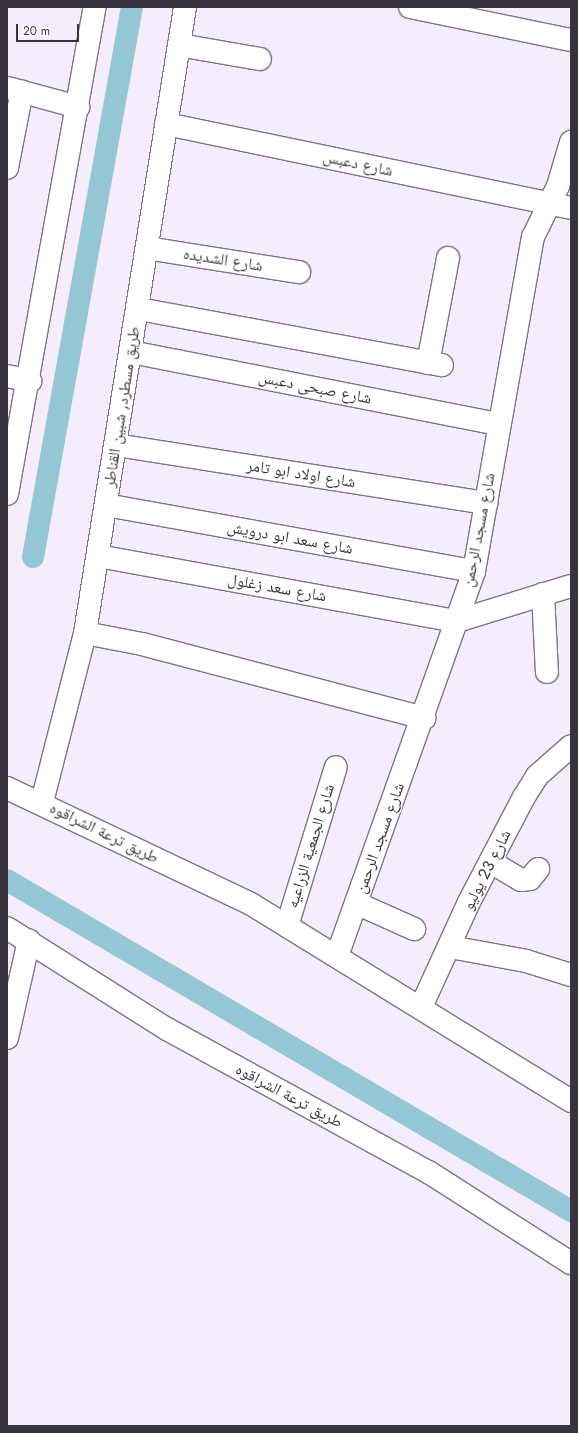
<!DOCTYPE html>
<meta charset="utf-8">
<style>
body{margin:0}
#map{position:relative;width:578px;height:1433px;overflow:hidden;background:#f5edfc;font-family:Jost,"Noto Naskh Arabic",sans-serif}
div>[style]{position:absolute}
.canal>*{height:22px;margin:-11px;padding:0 11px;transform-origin:11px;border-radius:11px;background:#94c6d4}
.roads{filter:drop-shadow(1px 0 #7e7388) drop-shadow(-1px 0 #7e7388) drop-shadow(0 1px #7e7388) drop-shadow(0 -1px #7e7388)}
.minor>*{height:22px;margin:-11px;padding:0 11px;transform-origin:11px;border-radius:11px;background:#fff}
span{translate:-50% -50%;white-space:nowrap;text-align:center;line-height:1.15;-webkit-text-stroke:3px #fff;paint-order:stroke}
.street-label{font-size:16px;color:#38333c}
.frame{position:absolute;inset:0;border:8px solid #38333c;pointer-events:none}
.scale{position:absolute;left:16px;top:24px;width:63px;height:18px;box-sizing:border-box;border:2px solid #38333c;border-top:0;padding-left:5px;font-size:12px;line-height:14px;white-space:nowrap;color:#38333c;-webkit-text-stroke:3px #fff;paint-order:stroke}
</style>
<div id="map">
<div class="canal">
<div style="left:33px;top:557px;width:559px;rotate:-79.8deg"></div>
<div style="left:7px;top:880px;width:654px;rotate:30.41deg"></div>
</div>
<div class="roads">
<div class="minor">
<div style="left:410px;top:7px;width:164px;rotate:11.6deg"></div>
<div style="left:179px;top:45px;width:82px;rotate:9.8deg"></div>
<div style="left:8px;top:88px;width:73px;rotate:15.2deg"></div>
<div style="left:166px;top:124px;width:414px;rotate:11.7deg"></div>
<div style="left:7px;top:168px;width:78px;rotate:-79deg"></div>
<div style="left:147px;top:248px;width:154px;rotate:9deg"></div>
<div style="left:139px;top:309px;width:308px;rotate:10.5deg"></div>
<div style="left:131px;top:352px;width:375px;rotate:11.1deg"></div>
<div style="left:428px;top:363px;width:107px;rotate:-79.2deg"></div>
<div style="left:7px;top:376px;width:24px;rotate:12deg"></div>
<div style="left:116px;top:445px;width:375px;rotate:8.9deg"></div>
<div style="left:7px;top:494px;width:495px;rotate:-79.8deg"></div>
<div style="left:106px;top:505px;width:374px;rotate:10.2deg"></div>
<div style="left:98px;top:556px;width:365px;rotate:10.3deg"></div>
<div style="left:457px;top:621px;width:119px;rotate:-17.1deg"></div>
<div style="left:543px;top:594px;width:78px;rotate:87.1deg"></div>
<div style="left:85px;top:633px;width:58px;rotate:10.9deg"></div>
<div style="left:142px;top:644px;width:292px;rotate:14.7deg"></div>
<div style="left:7px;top:788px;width:270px;rotate:25.4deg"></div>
<div style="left:251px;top:904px;width:376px;rotate:31.6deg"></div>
<div style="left:42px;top:802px;width:174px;rotate:-75.7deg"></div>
<div style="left:85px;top:633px;width:634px;rotate:-80.92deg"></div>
<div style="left:491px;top:862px;width:35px;rotate:31deg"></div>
<div style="left:521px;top:880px;width:9px;rotate:-6deg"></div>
<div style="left:530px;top:879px;width:13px;rotate:-51deg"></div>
<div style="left:356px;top:903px;width:64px;rotate:24.1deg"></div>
<div style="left:287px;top:926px;width:166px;rotate:-72.9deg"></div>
<div style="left:7px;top:928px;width:189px;rotate:32.3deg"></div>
<div style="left:167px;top:1029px;width:300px;rotate:28.7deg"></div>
<div style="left:430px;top:1173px;width:167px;rotate:32.6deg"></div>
<div style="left:450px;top:947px;width:77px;rotate:10.4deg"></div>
<div style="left:526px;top:961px;width:47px;rotate:17.3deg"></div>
<div style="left:337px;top:956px;width:409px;rotate:-70.4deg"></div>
<div style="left:474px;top:571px;width:339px;rotate:-80deg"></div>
<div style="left:533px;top:237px;width:57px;rotate:-63.9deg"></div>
<div style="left:558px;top:186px;width:46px;rotate:-73.5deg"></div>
<div style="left:421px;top:1007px;width:115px;rotate:-65.4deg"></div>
<div style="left:469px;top:902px;width:119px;rotate:-62.4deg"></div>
<div style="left:524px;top:797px;width:25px;rotate:-58deg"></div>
<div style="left:537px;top:776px;width:45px;rotate:-41.4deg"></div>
<div style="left:7px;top:1038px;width:100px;rotate:-77.3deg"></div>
</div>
</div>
<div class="street-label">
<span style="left:358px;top:164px;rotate:12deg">شارع دعبس</span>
<span style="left:223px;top:260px;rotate:9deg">شارع الشديده</span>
<span style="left:315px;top:388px;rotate:11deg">شارع صبحى دعبس</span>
<span style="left:122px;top:407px;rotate:-81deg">طريق مسطرد, شبين القناطر</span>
<span style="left:301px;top:474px;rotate:9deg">شارع اولاد ابو تامر</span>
<span style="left:479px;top:530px;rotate:-79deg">شارع مسجد الرحمن</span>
<span style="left:290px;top:538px;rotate:10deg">شارع سعد ابو درويش</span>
<span style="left:277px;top:588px;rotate:10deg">شارع سعد زغلول</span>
<span style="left:104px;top:833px;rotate:26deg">طريق ترعة الشراقوه</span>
<span style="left:380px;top:838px;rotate:-70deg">شارع مسجد الرحمن</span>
<span style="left:311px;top:846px;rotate:-73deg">شارع الجمعية الزراعيه</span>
<span style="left:487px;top:870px;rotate:-63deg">شارع 23 يوليو</span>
<span style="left:289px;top:1096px;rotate:28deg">طريق ترعة الشراقوه</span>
</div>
<div class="frame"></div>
<div class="scale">20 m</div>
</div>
